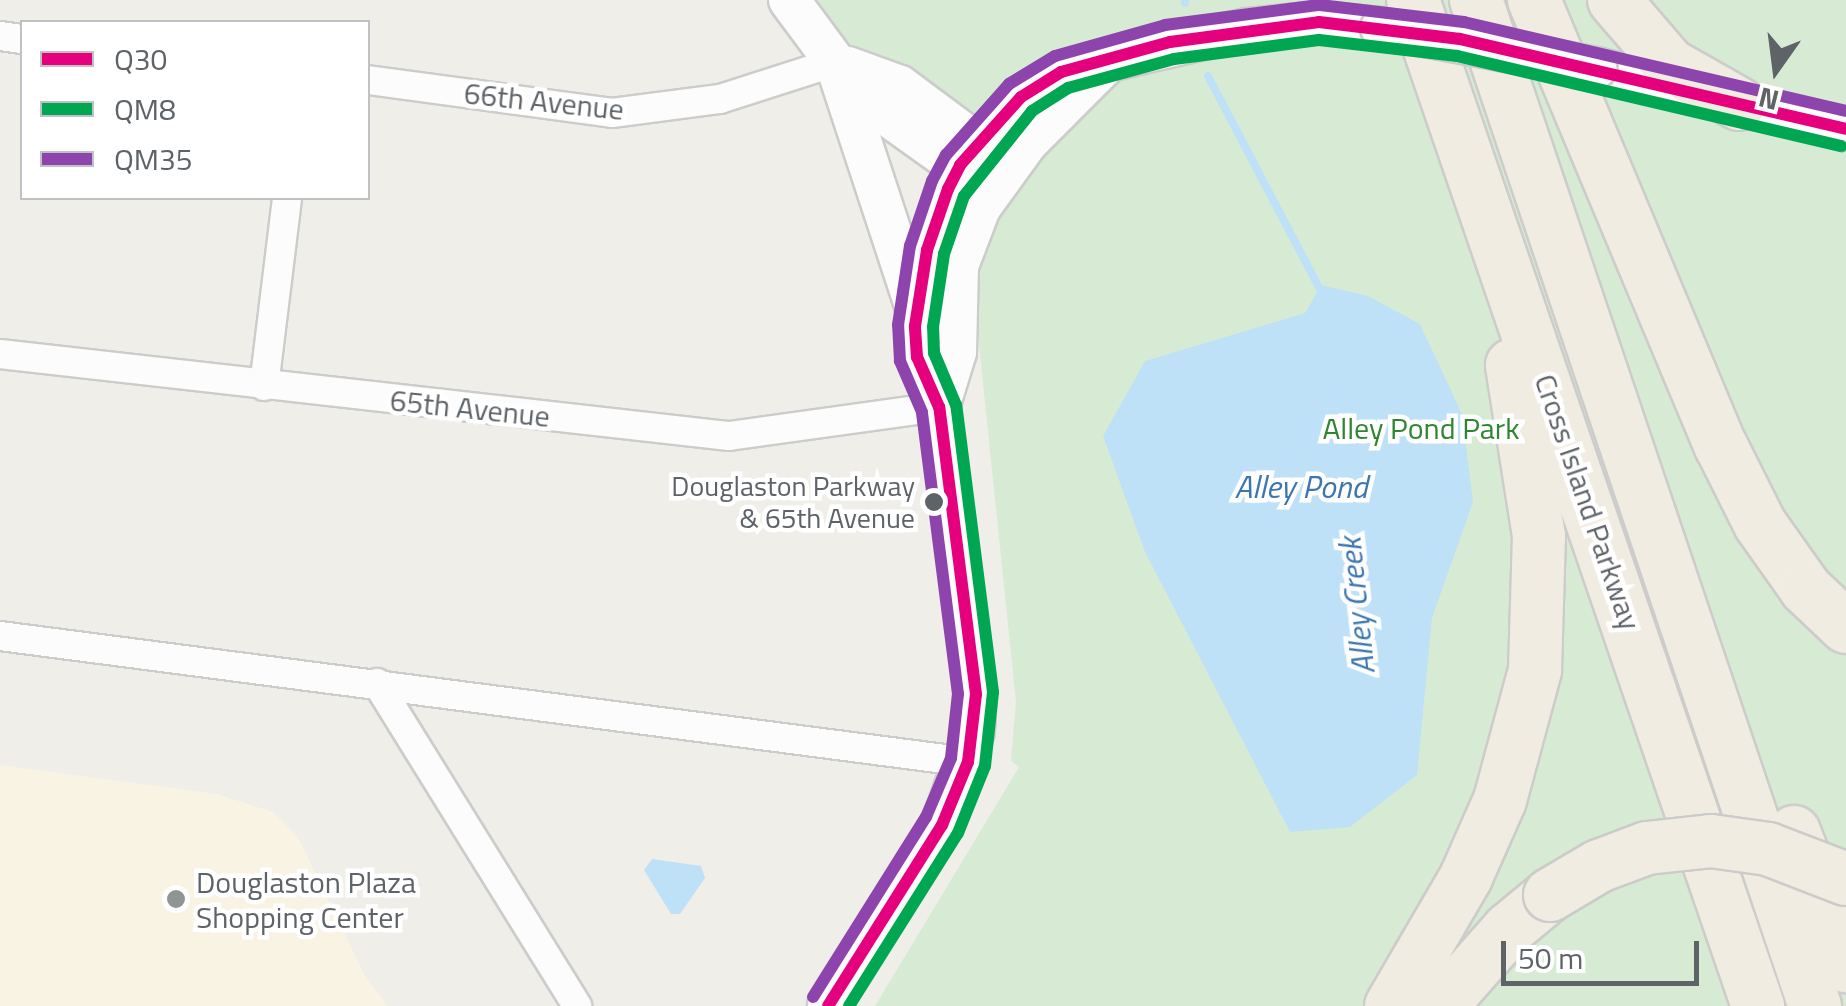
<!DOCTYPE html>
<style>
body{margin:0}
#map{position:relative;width:1846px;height:1006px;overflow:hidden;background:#efeee9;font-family:"Titillium Web",sans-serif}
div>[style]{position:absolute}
.commercial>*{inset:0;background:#f8f3e3}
.green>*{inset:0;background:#d7ebd4}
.water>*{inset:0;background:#bee1f8}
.stream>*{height:8px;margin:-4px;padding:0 4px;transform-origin:4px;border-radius:4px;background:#bee1f8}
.roads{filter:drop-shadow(2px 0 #cccccb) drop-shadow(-2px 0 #cccccb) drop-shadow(0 2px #cccccb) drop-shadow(0 -2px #cccccb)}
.street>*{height:28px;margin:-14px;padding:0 14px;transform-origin:14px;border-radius:14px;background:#fdfcfc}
.secondary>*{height:40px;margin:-20px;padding:0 20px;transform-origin:20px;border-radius:20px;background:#fdfcfc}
.highway>*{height:52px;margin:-26px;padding:0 26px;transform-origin:26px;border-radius:26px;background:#f1ece2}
.bridges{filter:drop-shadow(2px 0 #cbcbca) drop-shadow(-2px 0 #cbcbca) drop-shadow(0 2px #cbcbca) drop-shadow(0 -2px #cbcbca)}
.secondary-bridge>*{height:40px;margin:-20px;padding:0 20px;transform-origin:20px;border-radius:20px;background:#fdfcfc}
.highway-bridge>*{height:52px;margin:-26px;padding:0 26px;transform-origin:26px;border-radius:26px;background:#f1ece2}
.bus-1>*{height:12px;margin:-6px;padding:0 6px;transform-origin:6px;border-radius:6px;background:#e5007d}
.bus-2>*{height:12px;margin:-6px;padding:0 6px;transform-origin:6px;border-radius:6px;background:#00a651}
.bus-3>*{height:12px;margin:-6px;padding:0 6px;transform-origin:6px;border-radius:6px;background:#8e44ad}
.dots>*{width:28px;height:28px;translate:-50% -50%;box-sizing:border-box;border:5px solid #fff;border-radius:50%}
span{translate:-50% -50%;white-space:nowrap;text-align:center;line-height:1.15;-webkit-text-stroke:9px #fff;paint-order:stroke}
.bus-label{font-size:28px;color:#5e6368}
.right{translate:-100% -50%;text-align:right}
.street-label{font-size:30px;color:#5e6368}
.park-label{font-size:30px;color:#308532}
.poi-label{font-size:30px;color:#5e6368}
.left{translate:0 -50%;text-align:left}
.water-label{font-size:32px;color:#3c76af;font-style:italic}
.legend{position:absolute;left:20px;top:20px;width:350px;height:180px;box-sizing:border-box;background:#fff;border:2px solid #bfc1c3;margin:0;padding:12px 18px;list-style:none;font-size:30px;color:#5e6368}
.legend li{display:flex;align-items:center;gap:20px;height:50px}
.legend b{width:50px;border:2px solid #bfc1c3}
.north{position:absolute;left:1726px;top:20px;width:100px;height:100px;-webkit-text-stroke:8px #fff;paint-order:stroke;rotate:194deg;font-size:28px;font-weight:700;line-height:40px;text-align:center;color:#5e6368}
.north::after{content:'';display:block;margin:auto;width:35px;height:45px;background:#5e6368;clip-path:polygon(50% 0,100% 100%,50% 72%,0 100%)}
.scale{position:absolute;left:1501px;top:941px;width:198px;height:45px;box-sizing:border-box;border:5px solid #5e6368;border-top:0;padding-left:12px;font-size:30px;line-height:35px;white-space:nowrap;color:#5e6368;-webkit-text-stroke:8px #fff;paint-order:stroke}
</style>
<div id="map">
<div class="commercial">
<div style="clip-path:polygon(0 765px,217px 794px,273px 812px,298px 837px,365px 976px,388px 1006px,0 1006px)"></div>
</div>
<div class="green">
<div style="clip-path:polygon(814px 0,1846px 0,1846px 1006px,875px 1006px,1019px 767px,1011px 761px,1016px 702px,977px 325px,928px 165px)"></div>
</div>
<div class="water">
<div style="clip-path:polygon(1321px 285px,1368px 296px,1420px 324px,1462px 414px,1473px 502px,1432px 618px,1417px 775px,1350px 827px,1290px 832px,1145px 552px,1103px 436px,1145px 361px,1305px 313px)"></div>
<div style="clip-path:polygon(652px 859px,701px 866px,705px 878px,680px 914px,671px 914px,644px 870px)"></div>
</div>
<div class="stream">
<div style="left:1185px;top:0;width:3px;rotate:90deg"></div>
<div style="left:1208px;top:76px;width:245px;rotate:62.3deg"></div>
</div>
<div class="roads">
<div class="street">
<div style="left:0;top:36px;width:22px;rotate:8deg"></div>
<div style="left:368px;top:80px;width:246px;rotate:7.7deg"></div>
<div style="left:612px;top:113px;width:109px;rotate:-7.4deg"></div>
<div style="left:720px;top:99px;width:121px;rotate:-17.8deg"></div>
<div style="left:0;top:354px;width:734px;rotate:6.42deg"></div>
<div style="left:729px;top:436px;width:212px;rotate:-7.9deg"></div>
<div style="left:264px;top:386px;width:189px;rotate:-83deg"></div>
<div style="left:0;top:636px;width:976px;rotate:7.42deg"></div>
<div style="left:377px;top:683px;width:380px;rotate:58.2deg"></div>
</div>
<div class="secondary">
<div style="left:789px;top:0;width:77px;rotate:53.4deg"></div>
<div style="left:835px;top:62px;width:72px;rotate:46.1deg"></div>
<div style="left:885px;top:114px;width:117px;rotate:35.6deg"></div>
<div style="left:848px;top:67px;width:55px;rotate:20.1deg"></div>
<div style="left:900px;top:86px;width:122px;rotate:36.7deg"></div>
<div style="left:1596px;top:68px;width:257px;rotate:13.7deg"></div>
<div style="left:838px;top:71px;width:246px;rotate:71.8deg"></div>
<div style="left:939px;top:407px;width:58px;rotate:-72.8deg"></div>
<div style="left:956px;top:352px;width:86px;rotate:-88.7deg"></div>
<div style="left:958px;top:266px;width:62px;rotate:-69.2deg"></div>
<div style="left:980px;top:208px;width:80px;rotate:-54.1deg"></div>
<div style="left:1027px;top:143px;width:113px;rotate:-45deg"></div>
<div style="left:828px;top:1006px;width:214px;rotate:-57.8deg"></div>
<div style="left:942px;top:825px;width:99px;rotate:-71.2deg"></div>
<div style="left:974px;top:731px;width:37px;rotate:-87deg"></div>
<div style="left:976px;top:694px;width:289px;rotate:-97.3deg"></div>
<div style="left:939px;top:407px;width:55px;rotate:-113.7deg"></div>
<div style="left:917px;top:357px;width:31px;rotate:-94deg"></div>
<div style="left:915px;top:326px;width:77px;rotate:-81deg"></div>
<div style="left:927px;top:250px;width:91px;rotate:-68.8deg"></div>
<div style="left:960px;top:165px;width:91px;rotate:-48.1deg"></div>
<div style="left:1021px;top:97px;width:47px;rotate:-32deg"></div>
<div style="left:1061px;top:72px;width:191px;rotate:-13deg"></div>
<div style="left:1247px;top:29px;width:72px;rotate:-5.6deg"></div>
<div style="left:1319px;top:22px;width:62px;rotate:5.5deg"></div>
</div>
<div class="highway">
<div style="left:1413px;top:0;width:1064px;rotate:71.07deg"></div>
<div style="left:1476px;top:0;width:1062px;rotate:71.38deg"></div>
<div style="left:1534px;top:0;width:484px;rotate:67.3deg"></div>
<div style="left:1721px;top:446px;width:87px;rotate:63.4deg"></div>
<div style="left:1760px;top:524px;width:80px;rotate:54.7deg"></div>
<div style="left:1806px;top:589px;width:55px;rotate:43.5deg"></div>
<div style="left:1614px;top:0;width:86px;rotate:49.3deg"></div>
<div style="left:1670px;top:65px;width:79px;rotate:29.5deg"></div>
<div style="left:1794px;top:832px;width:144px;rotate:68.8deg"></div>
<div style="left:1391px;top:1006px;width:149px;rotate:-59.8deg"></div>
<div style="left:1466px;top:877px;width:84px;rotate:-66.2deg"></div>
<div style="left:1500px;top:800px;width:135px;rotate:-74.9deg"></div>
<div style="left:1535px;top:670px;width:134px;rotate:-88.3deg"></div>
<div style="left:1539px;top:536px;width:173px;rotate:-99deg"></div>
<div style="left:1441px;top:1006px;width:103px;rotate:-48.6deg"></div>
<div style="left:1509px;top:929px;width:53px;rotate:-39.7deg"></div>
</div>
</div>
<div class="bridges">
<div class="secondary-bridge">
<div style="left:1381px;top:28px;width:219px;rotate:10.5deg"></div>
</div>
<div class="highway-bridge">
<div style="left:1550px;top:895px;width:57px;rotate:-30.6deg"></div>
<div style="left:1599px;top:866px;width:51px;rotate:-20.6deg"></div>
<div style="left:1647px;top:848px;width:64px;rotate:-6.2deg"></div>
<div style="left:1711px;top:841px;width:58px;rotate:8deg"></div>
<div style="left:1768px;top:849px;width:84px;rotate:21deg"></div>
</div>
</div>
<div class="bus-1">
<div style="left:828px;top:1006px;width:214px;rotate:-57.8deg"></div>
<div style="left:942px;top:825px;width:68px;rotate:-67.6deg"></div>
<div style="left:968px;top:762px;width:68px;rotate:-83.3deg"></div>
<div style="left:976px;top:694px;width:289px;rotate:-97.3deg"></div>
<div style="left:939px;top:407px;width:55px;rotate:-113.7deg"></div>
<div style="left:917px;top:357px;width:31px;rotate:-94deg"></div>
<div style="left:915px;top:326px;width:77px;rotate:-81deg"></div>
<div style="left:927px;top:250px;width:65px;rotate:-71deg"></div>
<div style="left:948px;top:189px;width:27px;rotate:-63deg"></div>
<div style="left:960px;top:165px;width:91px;rotate:-48.1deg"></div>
<div style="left:1021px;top:97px;width:47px;rotate:-32deg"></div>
<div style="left:1061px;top:72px;width:113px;rotate:-15.4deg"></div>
<div style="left:1170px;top:42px;width:150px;rotate:-7.6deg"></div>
<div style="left:1319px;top:22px;width:142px;rotate:6.9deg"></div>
<div style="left:1460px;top:39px;width:396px;rotate:13.1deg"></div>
</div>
<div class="bus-2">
<div style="left:849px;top:1006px;width:204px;rotate:-57.8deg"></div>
<div style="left:958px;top:833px;width:72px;rotate:-68.1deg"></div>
<div style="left:985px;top:766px;width:74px;rotate:-83.8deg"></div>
<div style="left:993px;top:692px;width:289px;rotate:-97.3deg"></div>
<div style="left:956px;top:405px;width:56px;rotate:-112.9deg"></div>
<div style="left:934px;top:353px;width:26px;rotate:-92deg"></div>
<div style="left:933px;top:327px;width:74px;rotate:-81.4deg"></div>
<div style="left:944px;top:254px;width:61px;rotate:-71deg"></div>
<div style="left:964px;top:196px;width:109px;rotate:-51.3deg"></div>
<div style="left:1032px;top:111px;width:43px;rotate:-32.6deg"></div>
<div style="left:1068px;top:88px;width:110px;rotate:-15.3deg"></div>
<div style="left:1174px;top:59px;width:146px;rotate:-7.5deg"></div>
<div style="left:1319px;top:40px;width:139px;rotate:6.6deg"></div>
<div style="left:1457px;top:56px;width:395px;rotate:13.2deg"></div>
</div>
<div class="bus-3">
<div style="left:813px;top:997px;width:213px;rotate:-57.9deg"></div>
<div style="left:926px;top:817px;width:64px;rotate:-67deg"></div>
<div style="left:951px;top:758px;width:64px;rotate:-83.8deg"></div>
<div style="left:958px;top:694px;width:284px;rotate:-97.3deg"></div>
<div style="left:922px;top:412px;width:56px;rotate:-113.3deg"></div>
<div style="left:900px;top:361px;width:36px;rotate:-93deg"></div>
<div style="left:898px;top:325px;width:80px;rotate:-81.4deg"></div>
<div style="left:910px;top:246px;width:69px;rotate:-71.3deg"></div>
<div style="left:932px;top:181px;width:30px;rotate:-62deg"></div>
<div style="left:946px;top:155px;width:95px;rotate:-48.4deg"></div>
<div style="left:1009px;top:84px;width:54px;rotate:-31.3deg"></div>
<div style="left:1055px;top:56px;width:114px;rotate:-15.7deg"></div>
<div style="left:1165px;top:25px;width:156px;rotate:-7.4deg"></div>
<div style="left:1320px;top:5px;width:145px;rotate:6.7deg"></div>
<div style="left:1464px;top:22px;width:392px;rotate:13.1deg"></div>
</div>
<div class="dots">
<div style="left:934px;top:502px;background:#5e6368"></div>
<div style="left:176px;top:899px;background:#919495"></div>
</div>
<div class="bus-label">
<span class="right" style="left:915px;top:502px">Douglaston Parkway<br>&amp; 65th Avenue</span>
</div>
<div class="street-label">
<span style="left:544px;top:101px;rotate:6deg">66th Avenue</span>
<span style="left:470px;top:408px;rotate:6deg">65th Avenue</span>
<span style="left:1588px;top:502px;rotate:71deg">Cross Island Parkway</span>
</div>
<div class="park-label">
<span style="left:1421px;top:428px">Alley Pond Park</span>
</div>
<div class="poi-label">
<span class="left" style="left:196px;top:899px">Douglaston Plaza<br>Shopping Center</span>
</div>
<div class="water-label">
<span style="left:1301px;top:486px">Alley Pond</span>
<span style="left:1356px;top:606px;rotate:-96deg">Alley Creek</span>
</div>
<ul class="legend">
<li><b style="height:12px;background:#e5007d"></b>Q30</li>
<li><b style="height:12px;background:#00a651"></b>QM8</li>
<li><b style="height:12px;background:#8e44ad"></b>QM35</li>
</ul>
<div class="north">N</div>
<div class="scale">50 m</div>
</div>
